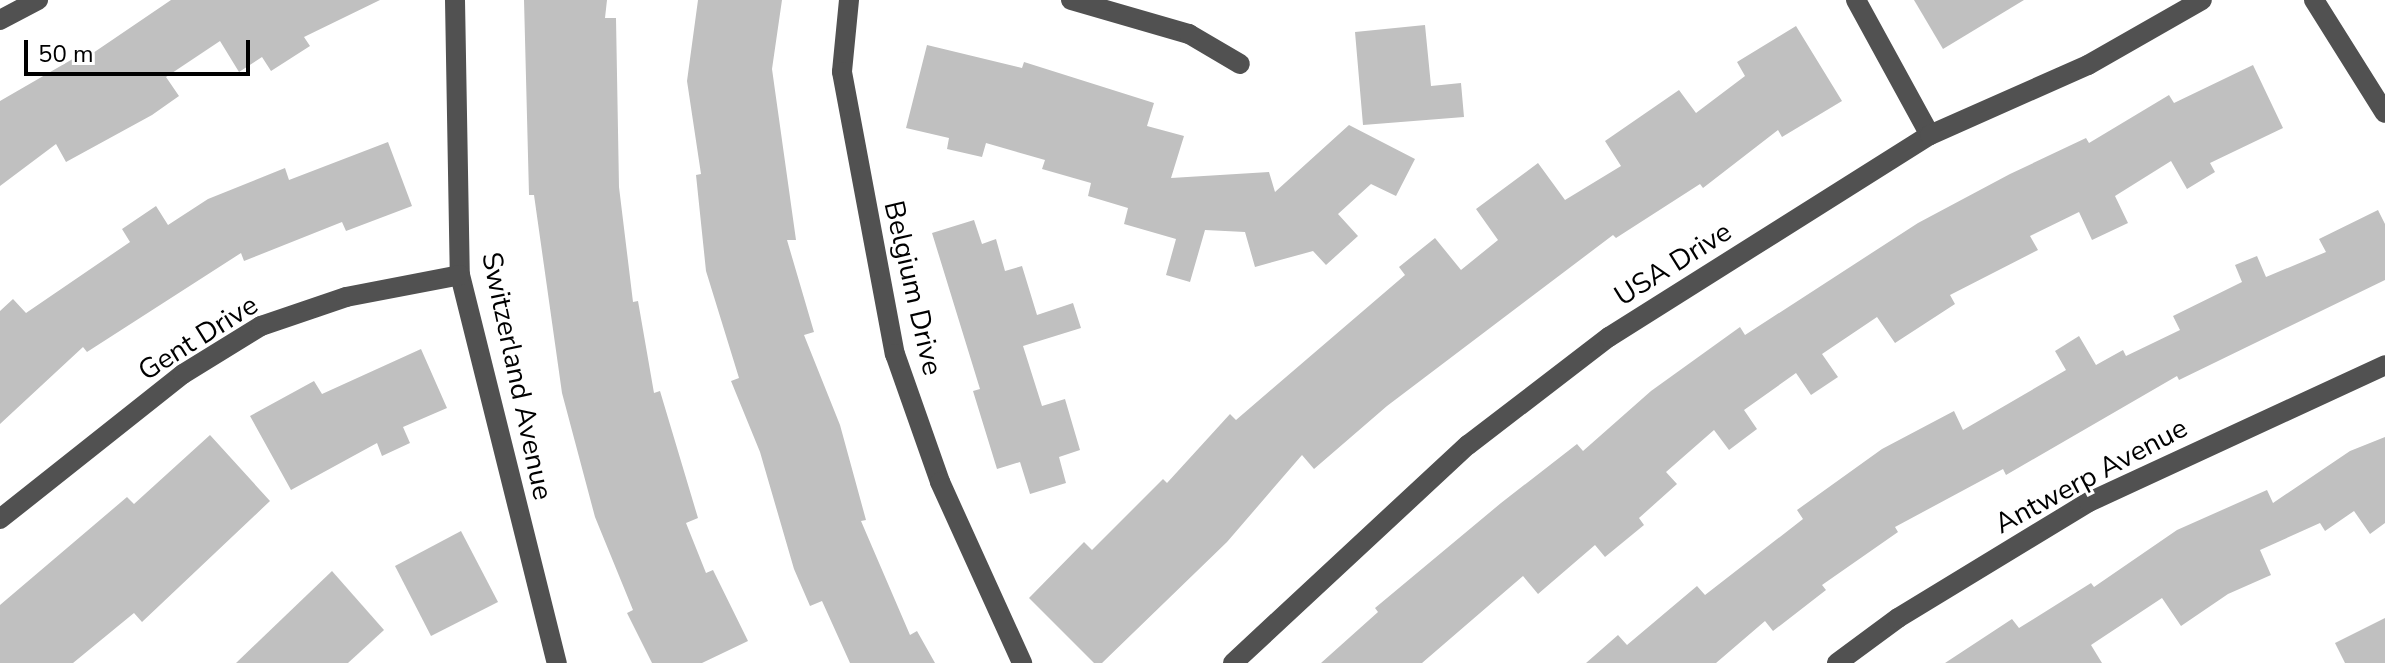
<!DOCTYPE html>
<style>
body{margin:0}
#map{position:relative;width:2385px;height:663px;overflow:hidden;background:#fff;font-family:"Nunito Sans",sans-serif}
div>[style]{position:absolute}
.building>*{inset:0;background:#c0c0c0}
.minor>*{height:20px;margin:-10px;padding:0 10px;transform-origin:10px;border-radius:10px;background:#515151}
span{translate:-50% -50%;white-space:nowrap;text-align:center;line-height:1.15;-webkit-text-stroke:6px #fff;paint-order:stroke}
.street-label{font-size:28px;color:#000}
.scale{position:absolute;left:24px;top:40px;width:226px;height:36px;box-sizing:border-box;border:4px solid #000;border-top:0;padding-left:10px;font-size:24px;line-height:28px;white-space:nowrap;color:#000;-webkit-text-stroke:6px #fff;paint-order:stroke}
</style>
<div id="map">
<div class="building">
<div style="clip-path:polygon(171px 0,380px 0,304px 37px,310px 46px,271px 71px,262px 57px,239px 72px,220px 41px,166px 77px,179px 96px,152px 115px,66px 162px,56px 144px,0 186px,0 101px,90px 49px,93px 53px)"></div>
<div style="clip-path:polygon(524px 0,607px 0,605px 18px,616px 18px,619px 187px,633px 302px,638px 301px,654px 393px,660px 391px,698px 518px,686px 523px,706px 573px,713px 570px,748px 641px,702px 663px,652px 663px,627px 613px,633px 610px,595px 517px,562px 393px,534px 195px,529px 195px)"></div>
<div style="clip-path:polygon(698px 0,782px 0,772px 69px,796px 240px,787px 240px,814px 332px,804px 335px,840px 425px,866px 520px,861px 521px,910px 635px,917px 631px,935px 663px,850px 663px,822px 601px,810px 606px,794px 569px,760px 452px,731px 381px,739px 378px,706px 271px,696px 175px,701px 174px,687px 81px)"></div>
<div style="clip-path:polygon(1914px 0,2024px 0,1943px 49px)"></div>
<div style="clip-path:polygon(1425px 25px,1431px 86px,1461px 83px,1464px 117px,1363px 125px,1355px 32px)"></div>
<div style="clip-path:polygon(1796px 26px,1842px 101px,1782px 137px,1778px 130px,1703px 188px,1700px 184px,1616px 238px,1613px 235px,1387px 406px,1314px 469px,1302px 455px,1227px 542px,1102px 663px,1094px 663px,1029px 598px,1084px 542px,1092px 550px,1163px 479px,1167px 483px,1230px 414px,1236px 420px,1405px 275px,1399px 267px,1435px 238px,1461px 270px,1498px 240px,1476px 209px,1538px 163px,1565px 200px,1621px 166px,1605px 141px,1679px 90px,1696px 113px,1745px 76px,1737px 62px)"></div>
<div style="clip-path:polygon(927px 45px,1022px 68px,1024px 62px,1154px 103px,1147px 126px,1184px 136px,1171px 178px,1269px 172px,1275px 192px,1349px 125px,1415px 159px,1396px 196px,1371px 184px,1338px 214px,1358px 236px,1326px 265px,1313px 251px,1255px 267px,1245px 232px,1205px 230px,1190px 282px,1166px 275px,1176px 239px,1124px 224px,1128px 208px,1088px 196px,1091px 183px,1042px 169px,1045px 160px,986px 143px,982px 157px,947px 149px,949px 138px,906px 128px)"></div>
<div style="clip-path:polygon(2253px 65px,2283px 128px,2210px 163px,2215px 172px,2187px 189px,2171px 161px,2115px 196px,2128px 223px,2092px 240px,2079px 212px,2030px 236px,2038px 250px,1950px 295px,1955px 304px,1895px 343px,1877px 317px,1822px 354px,1838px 377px,1811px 395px,1796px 373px,1744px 410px,1757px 429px,1729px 450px,1714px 430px,1666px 472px,1677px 484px,1639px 518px,1644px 525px,1605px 557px,1595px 545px,1538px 594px,1523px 576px,1422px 663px,1321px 663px,1378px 612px,1375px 608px,1501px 503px,1577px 444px,1583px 451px,1651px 391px,1740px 327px,1745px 335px,1918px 223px,2010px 174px,2086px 138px,2089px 143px,2169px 95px,2174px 103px)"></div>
<div style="clip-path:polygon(388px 142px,412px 206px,346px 231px,342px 222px,244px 261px,241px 253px,87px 352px,83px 347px,0 424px,0 311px,13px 299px,26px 313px,130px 242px,122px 229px,156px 206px,168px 225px,208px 199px,285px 168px,289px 180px)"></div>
<div style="clip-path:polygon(2378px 210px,2385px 224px,2385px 280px,2179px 380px,2177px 376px,2006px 475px,2003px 469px,1895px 527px,1898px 532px,1822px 585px,1826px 590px,1773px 631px,1765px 621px,1716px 663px,1586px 663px,1618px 635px,1627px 645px,1697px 586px,1705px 595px,1803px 519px,1797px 510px,1882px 449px,1954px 411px,1963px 430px,2066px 370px,2055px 351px,2079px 336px,2096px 365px,2123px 350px,2126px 356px,2180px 330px,2173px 316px,2242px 282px,2235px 265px,2257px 256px,2266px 277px,2326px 252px,2319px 239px)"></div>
<div style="clip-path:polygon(974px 220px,982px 244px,996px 239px,1005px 271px,1022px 266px,1037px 315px,1073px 303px,1081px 328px,1023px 346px,1042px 406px,1065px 399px,1080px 450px,1059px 457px,1066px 483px,1030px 494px,1020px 462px,997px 469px,973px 391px,980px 389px,932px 233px)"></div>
<div style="clip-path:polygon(421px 349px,447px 408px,403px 427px,410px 443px,382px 456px,377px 443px,291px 490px,250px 416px,314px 381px,322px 394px)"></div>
<div style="clip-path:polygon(210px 435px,270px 501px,142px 622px,134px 613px,73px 663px,0 663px,0 605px,127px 497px,134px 504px)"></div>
<div style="clip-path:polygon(2385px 437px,2385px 523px,2370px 534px,2354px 511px,2325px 531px,2320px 523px,2260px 550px,2271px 575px,2228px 594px,2181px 626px,2162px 598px,2091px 645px,2102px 663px,1945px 663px,2012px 619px,2019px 628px,2091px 583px,2094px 587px,2177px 530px,2267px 490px,2273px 503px,2350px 451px)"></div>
<div style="clip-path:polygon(461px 531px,498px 602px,431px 636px,395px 566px)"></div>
<div style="clip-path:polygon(332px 571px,384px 630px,348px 663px,236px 663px)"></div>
<div style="clip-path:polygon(2385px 618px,2385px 663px,2345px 663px,2335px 643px)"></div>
</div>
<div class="minor">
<div style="left:455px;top:0;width:275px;rotate:89deg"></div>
<div style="left:460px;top:275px;width:400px;rotate:76deg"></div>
<div style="left:849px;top:0;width:72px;rotate:95.6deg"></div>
<div style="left:842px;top:72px;width:287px;rotate:79.4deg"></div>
<div style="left:895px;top:354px;width:136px;rotate:70.6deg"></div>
<div style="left:940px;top:482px;width:199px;rotate:65.6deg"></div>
<div style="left:1071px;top:0;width:123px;rotate:16.1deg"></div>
<div style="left:1189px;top:34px;width:59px;rotate:30.5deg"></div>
<div style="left:1856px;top:0;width:154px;rotate:61.3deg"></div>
<div style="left:2314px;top:0;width:133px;rotate:57.9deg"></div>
<div style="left:0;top:20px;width:43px;rotate:-27.8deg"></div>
<div style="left:0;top:519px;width:233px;rotate:-38.4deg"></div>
<div style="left:183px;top:374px;width:92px;rotate:-31.6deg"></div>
<div style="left:261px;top:326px;width:90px;rotate:-18.8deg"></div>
<div style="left:346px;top:297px;width:116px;rotate:-10.9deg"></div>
<div style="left:1233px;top:663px;width:321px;rotate:-42.9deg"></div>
<div style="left:1468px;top:445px;width:178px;rotate:-37.5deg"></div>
<div style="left:1609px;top:337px;width:379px;rotate:-32.2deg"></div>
<div style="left:1930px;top:135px;width:173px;rotate:-23.9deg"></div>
<div style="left:2088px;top:65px;width:131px;rotate:-29.7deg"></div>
<div style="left:1837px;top:663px;width:76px;rotate:-36.4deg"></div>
<div style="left:1898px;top:618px;width:223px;rotate:-31.3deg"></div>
<div style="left:2089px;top:502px;width:326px;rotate:-24.8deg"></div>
</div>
<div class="street-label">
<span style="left:1673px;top:264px;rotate:-32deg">USA Drive</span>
<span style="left:913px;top:288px;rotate:77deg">Belgium Drive</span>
<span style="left:198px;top:338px;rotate:-32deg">Gent Drive</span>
<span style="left:517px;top:376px;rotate:78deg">Switzerland Avenue</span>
<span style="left:2091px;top:476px;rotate:-28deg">Antwerp Avenue</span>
</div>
<div class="scale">50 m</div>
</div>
